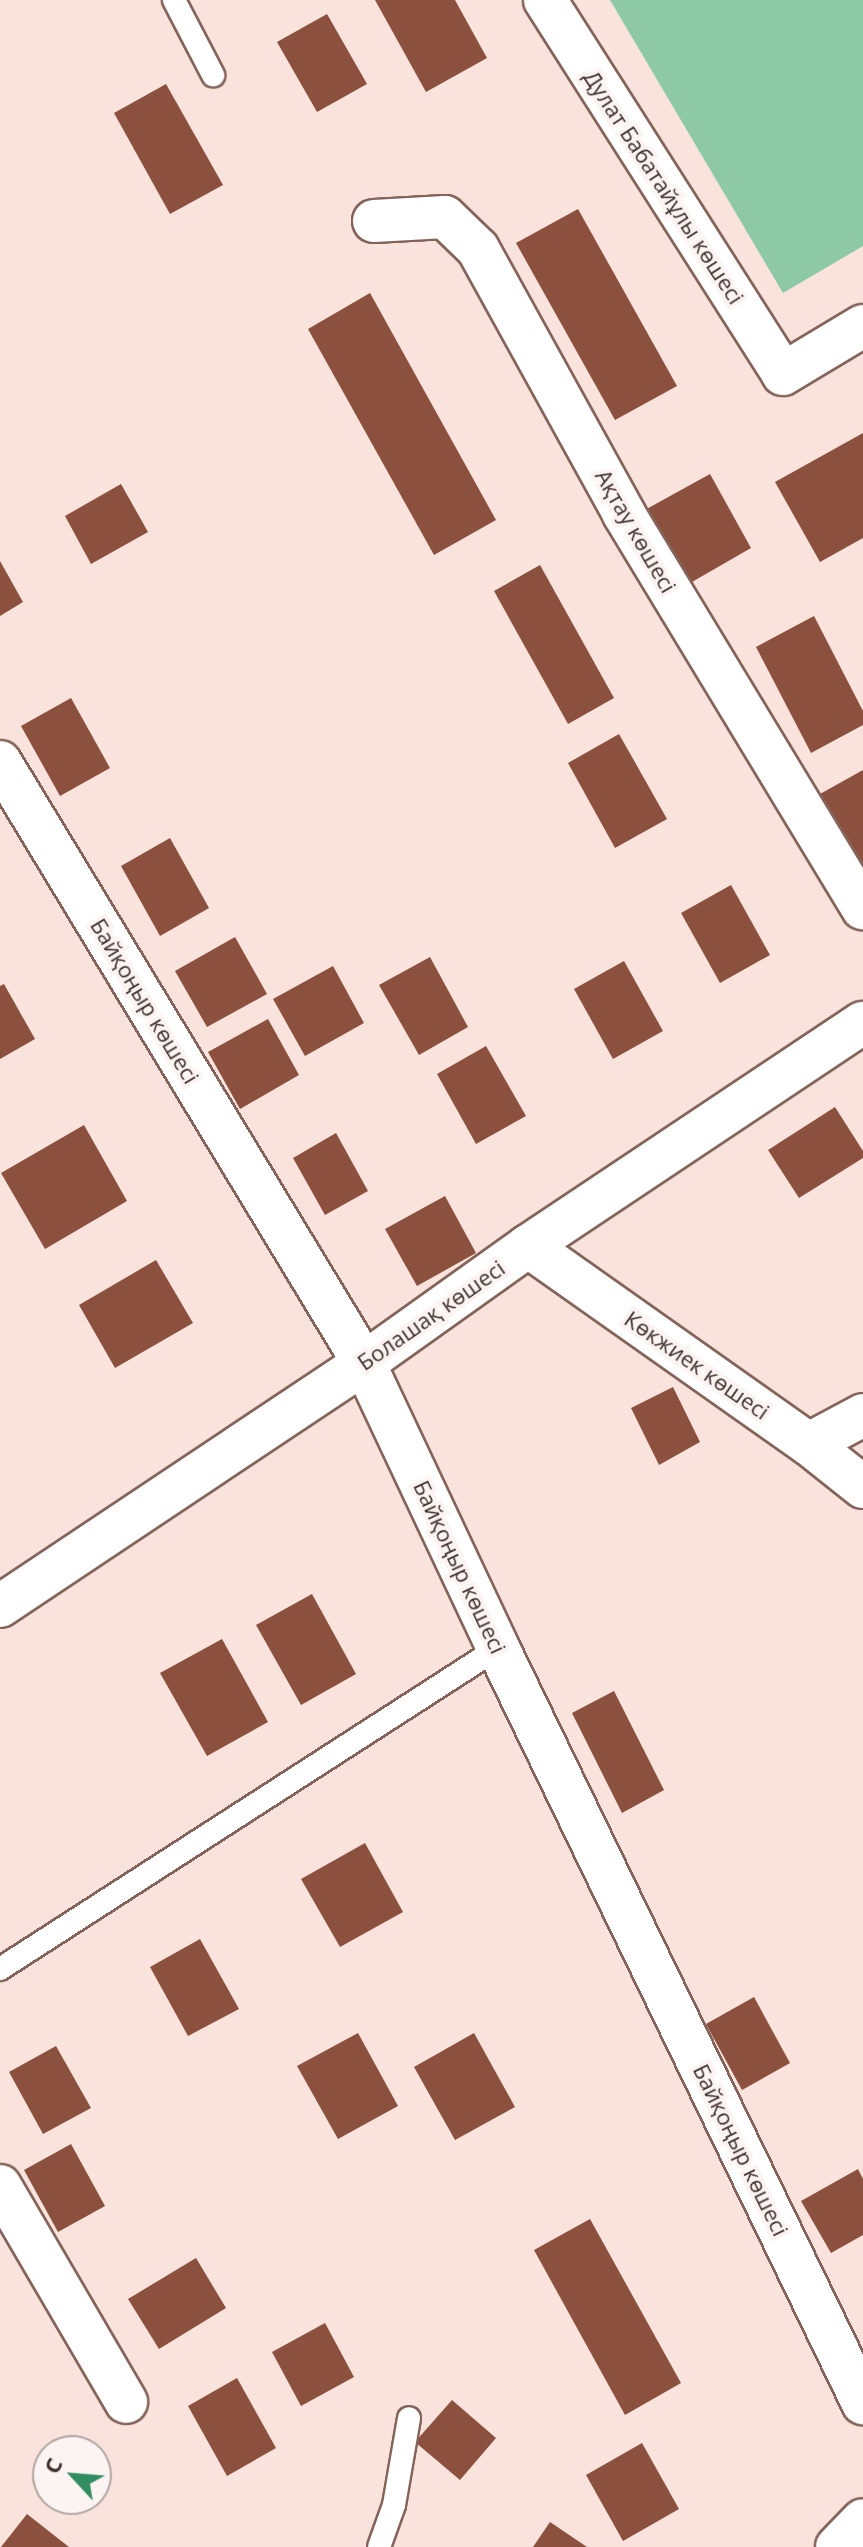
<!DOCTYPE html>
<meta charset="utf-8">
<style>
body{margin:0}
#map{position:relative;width:863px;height:2547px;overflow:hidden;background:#fae3dc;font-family:"Open Sans",sans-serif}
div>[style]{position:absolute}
.green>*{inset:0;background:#8dc8a7}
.building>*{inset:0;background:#8b503e}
.roads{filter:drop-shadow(2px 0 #84645a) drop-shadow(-2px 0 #84645a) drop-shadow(0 2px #84645a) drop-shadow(0 -2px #84645a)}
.lane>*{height:22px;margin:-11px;padding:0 11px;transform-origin:11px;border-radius:11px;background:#fff}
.street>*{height:42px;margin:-21px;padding:0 21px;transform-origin:21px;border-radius:21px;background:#fff}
span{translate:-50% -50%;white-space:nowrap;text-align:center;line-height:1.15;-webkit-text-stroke:8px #fcf4f2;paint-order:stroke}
.street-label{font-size:22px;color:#3f302c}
.north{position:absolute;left:32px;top:2435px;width:80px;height:80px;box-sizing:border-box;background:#fcf4f2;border:2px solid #b0a6a3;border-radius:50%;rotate:296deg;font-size:22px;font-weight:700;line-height:32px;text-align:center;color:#3f302c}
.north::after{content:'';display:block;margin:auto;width:28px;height:36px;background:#338d62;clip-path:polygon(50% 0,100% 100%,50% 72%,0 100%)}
</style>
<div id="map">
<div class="green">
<div style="clip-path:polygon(610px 0,863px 0,863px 246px,783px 293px)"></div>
</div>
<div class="building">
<div style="clip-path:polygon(375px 0,455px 0,487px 58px,426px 92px)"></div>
<div style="clip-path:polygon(327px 14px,367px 84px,317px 112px,277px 42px)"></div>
<div style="clip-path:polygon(166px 84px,223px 185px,170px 214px,114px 113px)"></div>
<div style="clip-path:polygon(578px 209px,677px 386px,615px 420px,516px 243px)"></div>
<div style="clip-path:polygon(370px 293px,496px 520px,434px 555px,308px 329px)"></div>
<div style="clip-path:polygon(863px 433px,863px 538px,820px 562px,775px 482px)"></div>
<div style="clip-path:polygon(710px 474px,751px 548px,685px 586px,643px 511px)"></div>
<div style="clip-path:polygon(121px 484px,148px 532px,91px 564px,65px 516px)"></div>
<div style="clip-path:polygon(0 561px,23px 602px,0 616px)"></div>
<div style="clip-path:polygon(540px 565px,614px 698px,568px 724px,494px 591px)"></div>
<div style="clip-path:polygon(814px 616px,863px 711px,863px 725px,811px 753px,756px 647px)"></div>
<div style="clip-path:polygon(71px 698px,110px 768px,60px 796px,21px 726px)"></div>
<div style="clip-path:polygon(619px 734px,667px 819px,615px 848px,568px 763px)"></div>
<div style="clip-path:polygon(863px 770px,863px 870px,820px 794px)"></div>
<div style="clip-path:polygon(170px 838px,209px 908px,160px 936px,121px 866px)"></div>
<div style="clip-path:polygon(731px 885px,770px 955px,720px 983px,681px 913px)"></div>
<div style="clip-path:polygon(235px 937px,267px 994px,207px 1027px,175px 971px)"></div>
<div style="clip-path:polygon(430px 957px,468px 1027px,419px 1055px,379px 985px)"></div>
<div style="clip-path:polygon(624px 961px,663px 1031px,613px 1059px,574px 989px)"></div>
<div style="clip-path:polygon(333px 966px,364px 1023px,305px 1056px,273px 999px)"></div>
<div style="clip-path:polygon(4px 984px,35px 1039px,0 1059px,0 986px)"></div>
<div style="clip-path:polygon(268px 1019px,299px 1075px,240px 1109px,208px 1052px)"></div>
<div style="clip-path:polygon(486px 1046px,526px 1116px,476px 1144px,437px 1074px)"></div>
<div style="clip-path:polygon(835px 1107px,863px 1151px,863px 1158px,799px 1198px,768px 1150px)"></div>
<div style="clip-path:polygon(84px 1125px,127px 1201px,45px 1249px,1px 1173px)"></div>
<div style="clip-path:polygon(336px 1133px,368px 1191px,325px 1215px,293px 1158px)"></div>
<div style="clip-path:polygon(445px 1196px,476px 1253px,417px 1286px,385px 1229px)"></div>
<div style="clip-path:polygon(156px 1260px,193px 1323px,115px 1368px,79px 1305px)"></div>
<div style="clip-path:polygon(673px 1387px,700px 1442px,659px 1465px,631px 1408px)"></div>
<div style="clip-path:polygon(312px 1594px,356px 1674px,301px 1705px,256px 1625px)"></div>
<div style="clip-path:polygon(222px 1639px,268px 1722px,207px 1756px,160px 1673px)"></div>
<div style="clip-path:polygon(614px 1691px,664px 1790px,622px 1813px,572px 1713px)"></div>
<div style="clip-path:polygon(365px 1843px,403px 1912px,340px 1947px,301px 1879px)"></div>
<div style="clip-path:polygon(200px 1939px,239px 2009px,188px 2036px,150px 1967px)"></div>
<div style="clip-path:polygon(754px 1997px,790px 2063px,742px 2090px,706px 2024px)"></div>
<div style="clip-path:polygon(358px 2033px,398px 2106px,338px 2139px,297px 2066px)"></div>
<div style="clip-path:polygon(474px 2033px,515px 2107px,455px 2140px,414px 2067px)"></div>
<div style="clip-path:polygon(56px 2046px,91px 2108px,43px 2134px,9px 2072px)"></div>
<div style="clip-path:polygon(71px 2144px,105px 2206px,58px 2232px,24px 2170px)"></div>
<div style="clip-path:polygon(858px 2169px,863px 2179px,863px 2235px,831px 2253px,801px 2201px)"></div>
<div style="clip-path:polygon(590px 2219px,681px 2383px,625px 2415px,534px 2250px)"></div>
<div style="clip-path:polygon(196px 2258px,226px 2308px,159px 2349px,128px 2299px)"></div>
<div style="clip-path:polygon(325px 2323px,354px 2377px,301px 2406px,272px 2352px)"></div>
<div style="clip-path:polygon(237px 2378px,276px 2448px,227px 2476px,188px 2406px)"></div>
<div style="clip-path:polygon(452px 2400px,496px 2438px,460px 2480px,415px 2442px)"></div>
<div style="clip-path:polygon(642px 2443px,679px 2509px,623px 2541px,586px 2475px)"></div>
<div style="clip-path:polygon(27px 2514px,69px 2547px,1px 2547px)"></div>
<div style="clip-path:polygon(550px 2522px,587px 2547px,533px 2547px)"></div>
</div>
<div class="roads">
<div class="lane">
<div style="left:174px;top:0;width:85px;rotate:62.5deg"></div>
<div style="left:0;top:1969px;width:592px;rotate:-32.8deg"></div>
<div style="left:379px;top:2547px;width:45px;rotate:-70.3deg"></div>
<div style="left:394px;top:2505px;width:88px;rotate:-80.2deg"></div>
</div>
<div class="street">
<div style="left:545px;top:0;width:443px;rotate:57.5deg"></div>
<div style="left:783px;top:374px;width:93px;rotate:-31deg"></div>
<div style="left:374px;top:221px;width:71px;rotate:-3.2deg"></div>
<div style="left:445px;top:217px;width:46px;rotate:44.1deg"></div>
<div style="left:478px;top:249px;width:303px;rotate:61.1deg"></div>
<div style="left:624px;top:514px;width:461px;rotate:58.8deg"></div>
<div style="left:0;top:762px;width:703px;rotate:58.8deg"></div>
<div style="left:364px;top:1363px;width:315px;rotate:64.8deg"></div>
<div style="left:498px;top:1648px;width:839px;rotate:64.2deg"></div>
<div style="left:528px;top:1246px;width:344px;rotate:35.2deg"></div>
<div style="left:809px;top:1444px;width:69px;rotate:38.5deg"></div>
<div style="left:809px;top:1444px;width:61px;rotate:-28.2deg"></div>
<div style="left:0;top:1606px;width:438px;rotate:-33.7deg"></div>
<div style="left:364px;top:1363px;width:201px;rotate:-35.5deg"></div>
<div style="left:528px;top:1246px;width:402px;rotate:-33.7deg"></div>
<div style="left:0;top:2186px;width:250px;rotate:59.7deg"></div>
<div style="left:837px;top:2547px;width:37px;rotate:-46deg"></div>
</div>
</div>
<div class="street-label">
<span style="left:664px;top:187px;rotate:57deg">Дулат Бабатайұлы көшесі</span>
<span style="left:636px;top:531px;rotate:60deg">Ақтау көшесі</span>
<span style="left:145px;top:1001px;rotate:59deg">Байқоңыр көшесі</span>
<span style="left:431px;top:1315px;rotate:-35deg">Болашақ көшесі</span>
<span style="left:697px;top:1365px;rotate:35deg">Көкжиек көшесі</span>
<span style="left:460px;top:1567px;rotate:65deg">Байқоңыр көшесі</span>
<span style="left:741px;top:2150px;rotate:64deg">Байқоңыр көшесі</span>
</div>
<div class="north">С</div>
</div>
